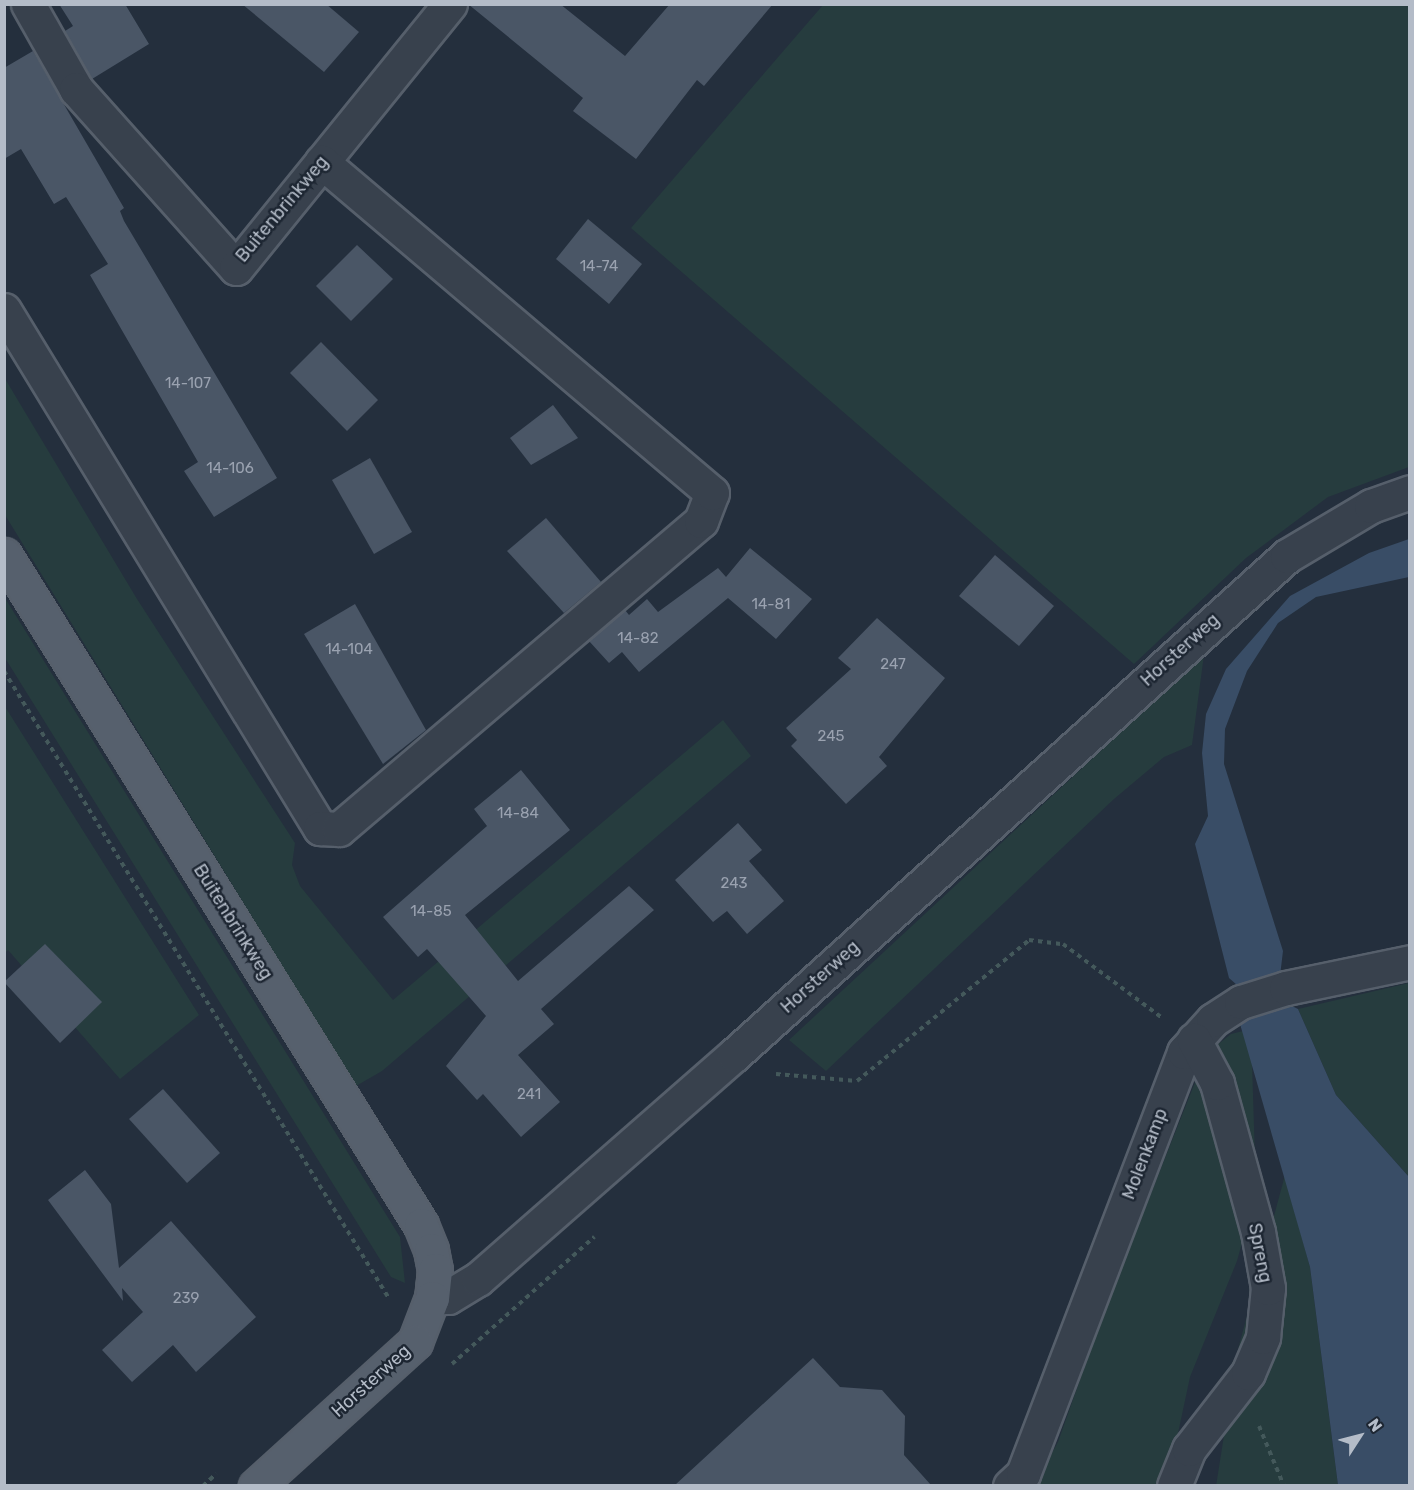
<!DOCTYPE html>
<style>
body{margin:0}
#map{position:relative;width:1414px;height:1490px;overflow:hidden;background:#242f3d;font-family:Rubik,sans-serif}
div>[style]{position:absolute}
.green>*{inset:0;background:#263c3e}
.water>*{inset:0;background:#394d66}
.building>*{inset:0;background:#4a5666}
.path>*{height:4px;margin-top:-2px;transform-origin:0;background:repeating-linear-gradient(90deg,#44595b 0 4.5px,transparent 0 9px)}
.roads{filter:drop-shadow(2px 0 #565f6b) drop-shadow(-2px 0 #565f6b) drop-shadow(0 2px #565f6b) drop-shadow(0 -2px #565f6b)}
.minor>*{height:33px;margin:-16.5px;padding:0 16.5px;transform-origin:16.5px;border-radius:16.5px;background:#38414d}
.major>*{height:33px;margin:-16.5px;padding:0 16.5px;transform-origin:16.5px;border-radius:16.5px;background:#56606d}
span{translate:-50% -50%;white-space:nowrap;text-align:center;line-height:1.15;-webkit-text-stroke:5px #1d2632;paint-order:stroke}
.number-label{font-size:15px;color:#9aa2b0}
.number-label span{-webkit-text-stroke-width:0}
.street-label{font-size:18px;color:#b4bcc8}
.frame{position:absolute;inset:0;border:6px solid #b4bcc8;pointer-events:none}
.north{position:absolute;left:1330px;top:1406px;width:60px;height:60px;-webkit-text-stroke:4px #1d2632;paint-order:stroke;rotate:54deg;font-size:16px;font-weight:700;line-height:24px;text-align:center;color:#b4bcc8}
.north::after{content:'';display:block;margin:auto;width:21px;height:27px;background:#b4bcc8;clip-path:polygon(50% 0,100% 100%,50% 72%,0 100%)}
</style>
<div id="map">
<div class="green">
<div style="clip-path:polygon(823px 5px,1409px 5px,1409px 467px,1328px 497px,1246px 558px,1134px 664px,631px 228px)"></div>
<div style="clip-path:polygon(4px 377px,137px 599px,295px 843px,292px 865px,300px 886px,393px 1000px,723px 720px,751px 756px,382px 1071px,356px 1086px,5px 515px)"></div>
<div style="clip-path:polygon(5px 598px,400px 1237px,405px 1283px,391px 1277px,5px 658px)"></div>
<div style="clip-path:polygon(1204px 655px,1192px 745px,1164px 757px,1114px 799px,826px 1071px,789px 1040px)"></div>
<div style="clip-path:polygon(4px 705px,199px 1015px,120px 1079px,8px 950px,5px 953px)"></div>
<div style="clip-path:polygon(1409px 983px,1409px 1177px,1336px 1095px,1298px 1009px)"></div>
<div style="clip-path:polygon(1251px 1029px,1256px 1192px,1237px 1261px,1190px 1377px,1167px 1485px,1034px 1486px,1058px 1442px,1104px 1312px,1194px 1085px,1212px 1049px,1231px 1034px)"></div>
<div style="clip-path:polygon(1285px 1175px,1310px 1267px,1338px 1485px,1216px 1486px,1237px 1353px)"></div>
</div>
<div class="water">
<div style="clip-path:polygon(1409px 539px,1409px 577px,1316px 597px,1278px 623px,1247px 671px,1225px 729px,1224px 764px,1283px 951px,1280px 976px,1290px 1005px,1298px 1009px,1336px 1095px,1409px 1177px,1409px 1485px,1338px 1485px,1310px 1267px,1240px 1024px,1247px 1015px,1237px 985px,1229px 978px,1195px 844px,1208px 816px,1202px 753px,1206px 714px,1226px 669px,1290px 596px,1369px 553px)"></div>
</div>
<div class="building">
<div style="clip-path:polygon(59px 4px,125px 4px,149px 44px,92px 79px,65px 31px,73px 26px)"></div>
<div style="clip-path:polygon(242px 4px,326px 4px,359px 32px,324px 72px)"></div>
<div style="clip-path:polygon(468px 4px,560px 4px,625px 56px,670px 4px,773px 4px,704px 86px,697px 80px,636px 159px,573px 111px,583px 98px)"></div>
<div style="clip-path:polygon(33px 51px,124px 208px,120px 211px,124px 221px,277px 478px,214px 517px,184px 471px,198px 462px,90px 275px,108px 264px,66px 197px,54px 204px,21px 149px,4px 159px,4px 68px)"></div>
<div style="clip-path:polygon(588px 219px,642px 264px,609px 304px,556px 259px)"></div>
<div style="clip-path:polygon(357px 245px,393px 279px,351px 321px,316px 286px)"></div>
<div style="clip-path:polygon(321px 342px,378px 400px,347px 431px,290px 373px)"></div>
<div style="clip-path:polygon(553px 405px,578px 438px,531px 465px,510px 438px)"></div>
<div style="clip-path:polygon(370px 458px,412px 532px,374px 554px,332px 480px)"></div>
<div style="clip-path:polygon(546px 518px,601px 582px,564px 613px,507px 551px)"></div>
<div style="clip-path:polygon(750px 548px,812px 599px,776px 639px,728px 598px,639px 672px,622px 652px,609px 663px,589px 641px,625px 610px,629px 615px,647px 599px,658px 612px,718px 568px,726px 577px)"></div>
<div style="clip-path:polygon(995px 555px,1054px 606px,1019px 646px,959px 596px)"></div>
<div style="clip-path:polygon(355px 604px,426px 730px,383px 764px,304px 634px)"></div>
<div style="clip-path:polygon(877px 618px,945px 678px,879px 757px,887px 766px,846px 804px,791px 746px,797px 740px,786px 728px,851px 669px,838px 658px)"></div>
<div style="clip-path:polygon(521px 770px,570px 830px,465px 915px,518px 981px,629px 886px,654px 910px,541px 1009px,554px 1024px,518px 1055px,560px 1102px,521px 1137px,483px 1094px,477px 1100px,446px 1066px,486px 1016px,427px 949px,418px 957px,383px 917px,487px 826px,474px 809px)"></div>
<div style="clip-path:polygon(738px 823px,762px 850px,749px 861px,784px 901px,747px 934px,727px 911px,713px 922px,675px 880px)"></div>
<div style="clip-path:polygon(45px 944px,102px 1002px,60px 1043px,4px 982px)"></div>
<div style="clip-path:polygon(163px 1089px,220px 1153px,187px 1183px,129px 1119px)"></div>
<div style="clip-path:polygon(85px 1170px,111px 1204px,119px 1268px,171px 1221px,256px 1317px,196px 1372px,173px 1345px,132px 1382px,102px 1350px,143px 1312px,122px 1288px,123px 1301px,48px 1200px)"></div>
<div style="clip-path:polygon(813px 1358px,840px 1387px,882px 1390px,905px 1416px,904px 1455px,931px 1485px,675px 1485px)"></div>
</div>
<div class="path">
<div style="left:4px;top:671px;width:734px;rotate:58.47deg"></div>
<div style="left:776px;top:1074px;width:81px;rotate:4.9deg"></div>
<div style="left:857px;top:1081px;width:222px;rotate:-39.3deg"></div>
<div style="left:1029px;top:940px;width:34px;rotate:7deg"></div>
<div style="left:1063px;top:944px;width:122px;rotate:36.7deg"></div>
<div style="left:452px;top:1364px;width:191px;rotate:-41.8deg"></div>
<div style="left:1259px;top:1426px;width:65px;rotate:67.4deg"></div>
<div style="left:203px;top:1486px;width:18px;rotate:-43deg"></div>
</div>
<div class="roads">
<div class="minor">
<div style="left:28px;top:4px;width:98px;rotate:60.5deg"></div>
<div style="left:76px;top:89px;width:240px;rotate:48.2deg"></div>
<div style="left:236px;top:268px;width:340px;rotate:-51deg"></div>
<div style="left:4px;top:310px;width:607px;rotate:58.62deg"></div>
<div style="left:320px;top:828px;width:19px;rotate:3deg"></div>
<div style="left:339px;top:829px;width:475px;rotate:-40.4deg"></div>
<div style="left:701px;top:521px;width:30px;rotate:-69deg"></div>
<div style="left:712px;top:493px;width:512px;rotate:-139.68deg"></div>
<div style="left:432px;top:1298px;width:16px;rotate:-4deg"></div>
<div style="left:448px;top:1297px;width:35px;rotate:-31deg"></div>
<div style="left:478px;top:1279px;width:340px;rotate:-41.2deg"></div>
<div style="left:734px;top:1055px;width:745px;rotate:-42.06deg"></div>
<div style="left:1287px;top:556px;width:98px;rotate:-30.8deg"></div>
<div style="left:1371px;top:506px;width:41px;rotate:-19.7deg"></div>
<div style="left:1010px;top:1486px;width:18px;rotate:-43deg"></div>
<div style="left:1023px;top:1474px;width:452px;rotate:-69.1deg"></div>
<div style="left:1184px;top:1052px;width:43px;rotate:-47.8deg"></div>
<div style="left:1213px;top:1020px;width:33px;rotate:-33deg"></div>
<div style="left:1241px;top:1002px;width:47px;rotate:-17.3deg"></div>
<div style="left:1286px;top:988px;width:127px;rotate:-11.8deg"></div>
<div style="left:1174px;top:1486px;width:40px;rotate:-68deg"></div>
<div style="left:1189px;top:1449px;width:96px;rotate:-52.2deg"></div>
<div style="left:1248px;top:1373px;width:39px;rotate:-67deg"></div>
<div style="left:1263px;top:1337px;width:49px;rotate:-84.2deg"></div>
<div style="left:1268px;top:1288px;width:57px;rotate:-100.1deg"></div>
<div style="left:1258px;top:1232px;width:155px;rotate:-105.4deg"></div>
<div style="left:1217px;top:1083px;width:49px;rotate:-118.1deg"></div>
</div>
<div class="major">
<div style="left:4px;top:555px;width:789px;rotate:58.1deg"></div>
<div style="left:421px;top:1225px;width:27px;rotate:68deg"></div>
<div style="left:431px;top:1250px;width:20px;rotate:79deg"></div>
<div style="left:435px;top:1270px;width:28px;rotate:96deg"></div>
<div style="left:432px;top:1298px;width:47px;rotate:111.1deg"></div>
<div style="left:415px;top:1342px;width:215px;rotate:137.8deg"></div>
</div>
</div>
<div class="number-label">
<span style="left:599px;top:267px">14-74</span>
<span style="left:188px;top:384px">14-107</span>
<span style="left:230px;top:469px">14-106</span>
<span style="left:771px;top:605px">14-81</span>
<span style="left:638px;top:639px">14-82</span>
<span style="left:349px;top:650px">14-104</span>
<span style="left:893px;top:665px">247</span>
<span style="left:831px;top:737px">245</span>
<span style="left:518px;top:814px">14-84</span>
<span style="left:734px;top:884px">243</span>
<span style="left:431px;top:912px">14-85</span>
<span style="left:529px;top:1095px">241</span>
<span style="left:186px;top:1299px">239</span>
</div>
<div class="street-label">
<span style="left:282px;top:209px;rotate:-50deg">Buitenbrinkweg</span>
<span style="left:1180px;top:650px;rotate:-42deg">Horsterweg</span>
<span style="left:233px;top:922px;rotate:58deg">Buitenbrinkweg</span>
<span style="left:820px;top:977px;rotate:-42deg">Horsterweg</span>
<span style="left:1145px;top:1154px;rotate:-69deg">Molenkamp</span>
<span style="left:1260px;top:1253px;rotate:79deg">Spreng</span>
<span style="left:371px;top:1381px;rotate:-42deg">Horsterweg</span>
</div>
<div class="frame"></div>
<div class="north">N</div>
</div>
